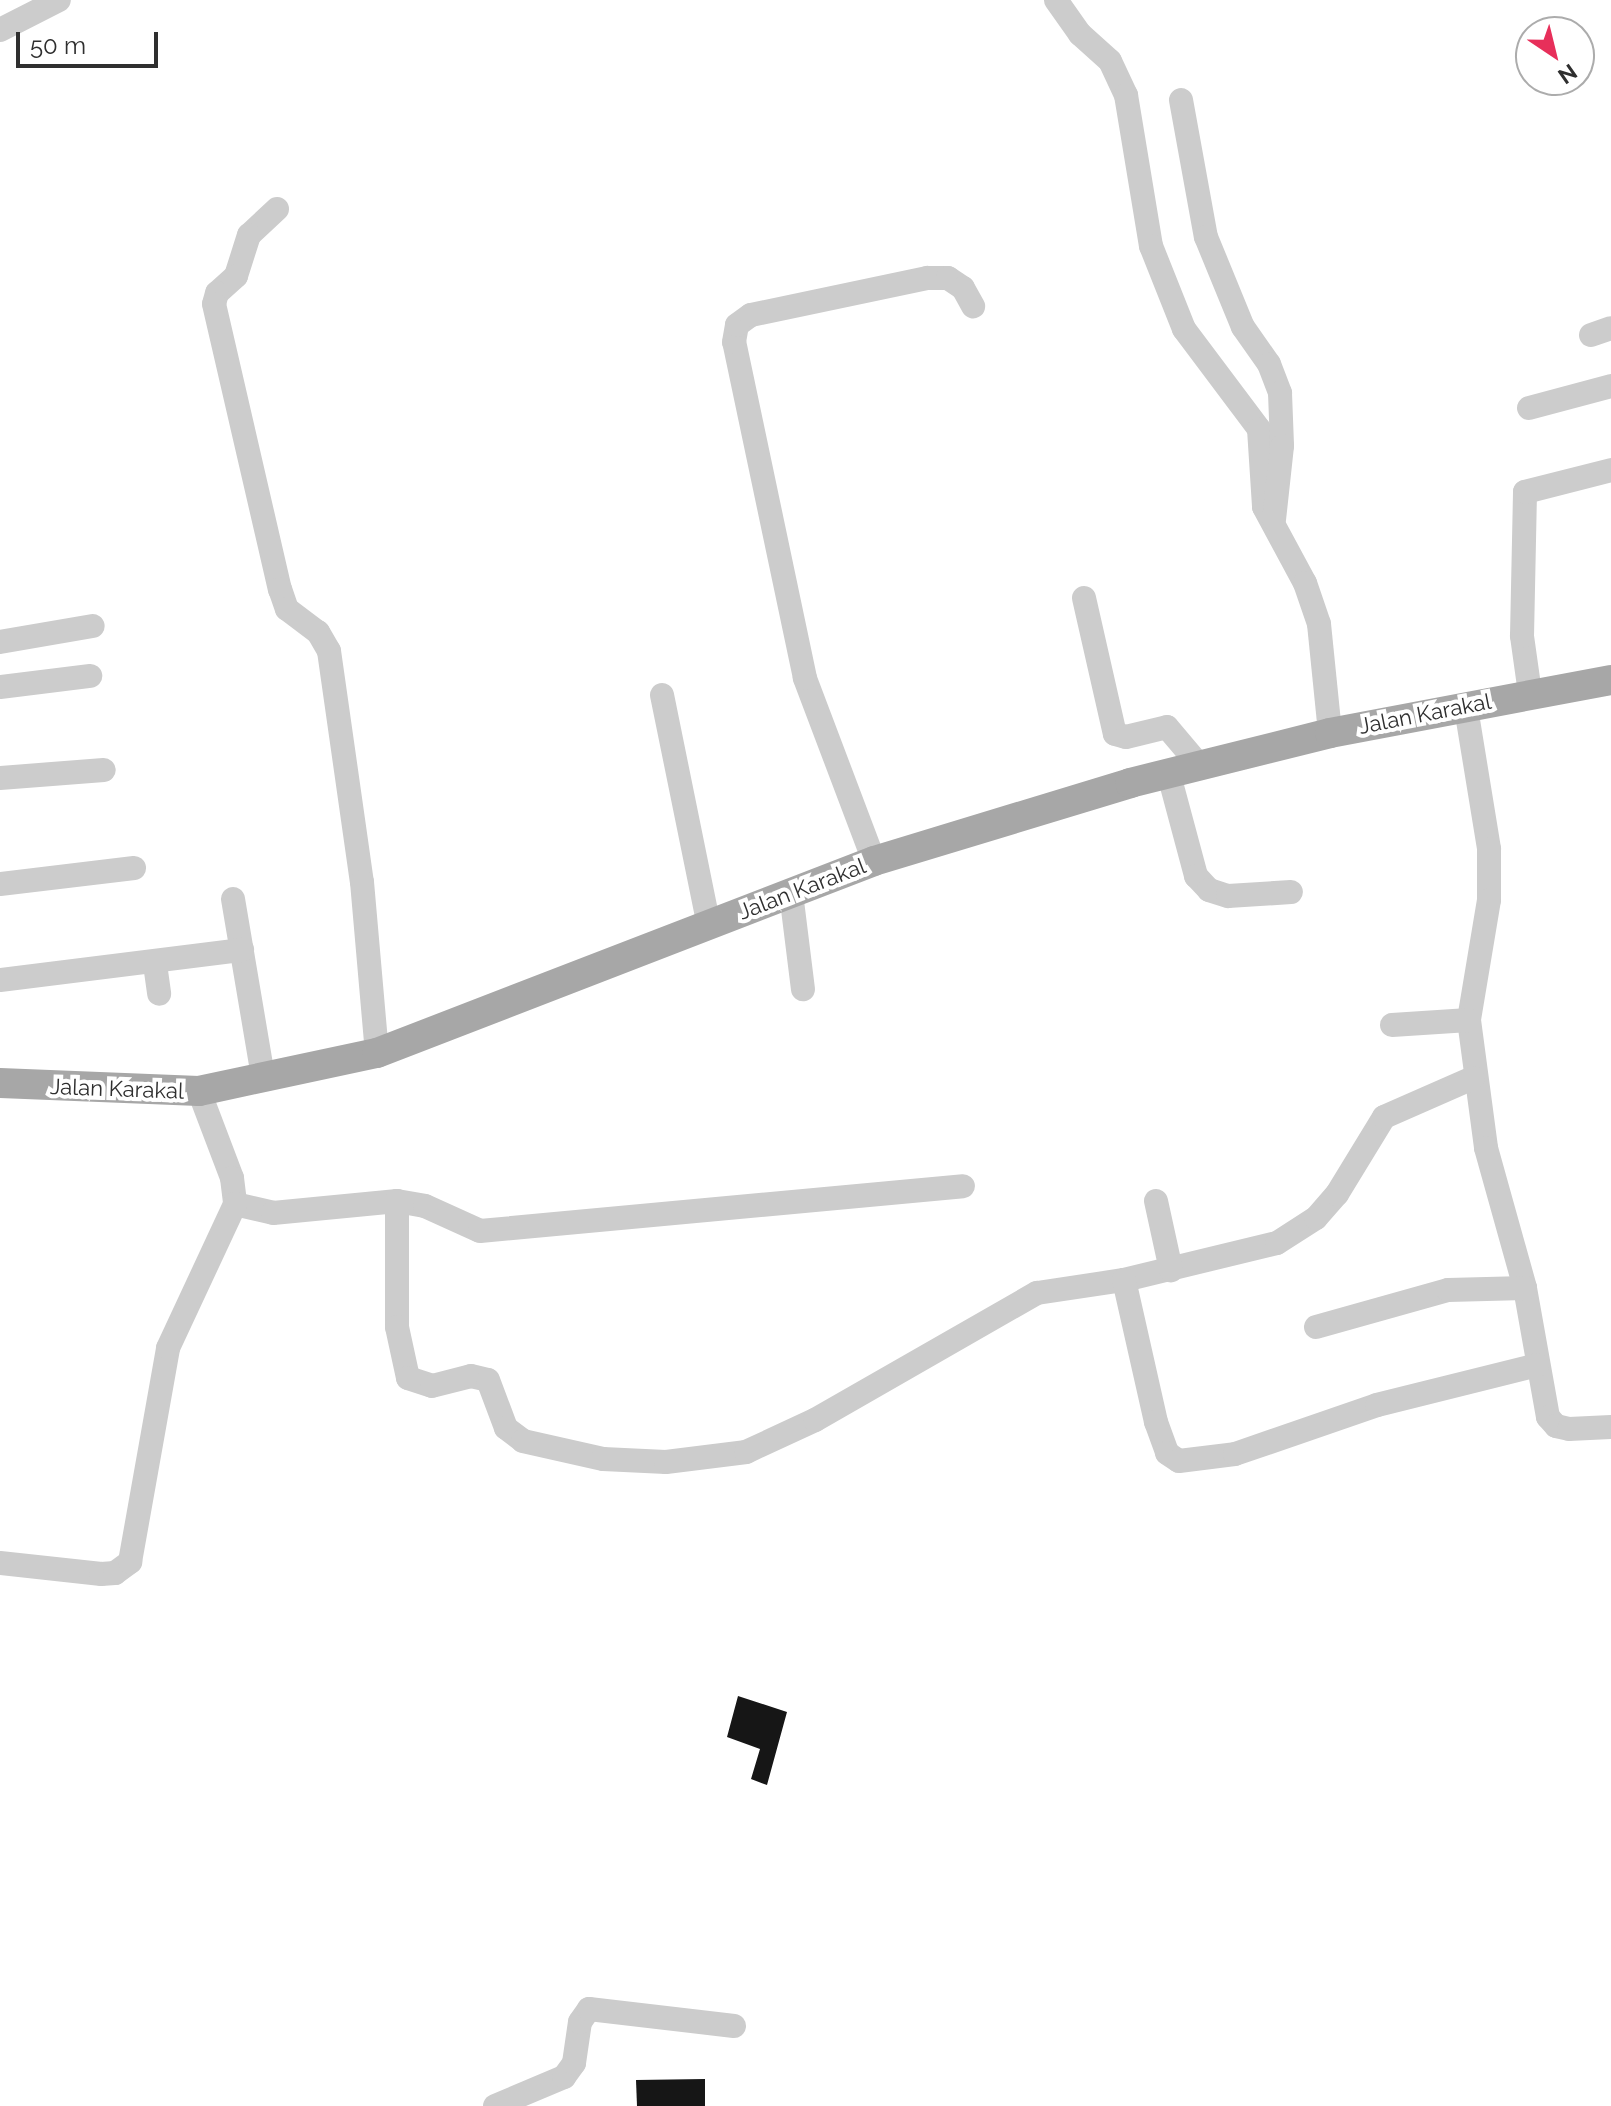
<!DOCTYPE html>
<style>
body{margin:0}
#map{position:relative;width:1611px;height:2106px;overflow:hidden;background:#fff;font-family:Raleway,sans-serif}
div>[style]{position:absolute}
.building>*{inset:0;background:#161616}
.minor>*{height:24px;margin:-12px;padding:0 12px;transform-origin:12px;border-radius:12px;background:#ccc}
.major>*{height:30px;margin:-15px;padding:0 15px;transform-origin:15px;border-radius:15px;background:#a7a7a7}
span{translate:-50% -50%;white-space:nowrap;text-align:center;line-height:1.15;-webkit-text-stroke:8px #fff;paint-order:stroke}
.street-label{font-size:22px;color:#2f2f2f}
.north{position:absolute;left:1515px;top:16px;width:80px;height:80px;box-sizing:border-box;background:#fff;border:2px solid #acacac;border-radius:50%;rotate:145deg;font-size:22px;font-weight:700;line-height:32px;text-align:center;color:#2f2f2f}
.north::after{content:'';display:block;margin:auto;width:28px;height:36px;background:#e72f5a;clip-path:polygon(50% 0,100% 100%,50% 72%,0 100%)}
.scale{position:absolute;left:16px;top:32px;width:142px;height:36px;box-sizing:border-box;border:4px solid #2f2f2f;border-top:0;padding-left:10px;font-size:24px;line-height:28px;white-space:nowrap;color:#2f2f2f;-webkit-text-stroke:6px #fff;paint-order:stroke}
</style>
<div id="map">
<div class="building">
<div style="clip-path:polygon(738px 1696px,787px 1712px,767px 1785px,751px 1779px,760px 1749px,727px 1737px)"></div>
<div style="clip-path:polygon(705px 2079px,705px 2106px,637px 2106px,636px 2080px)"></div>
</div>
<div class="minor">
<div style="left:1056px;top:0;width:42px;rotate:54.8deg"></div>
<div style="left:1080px;top:34px;width:40px;rotate:42deg"></div>
<div style="left:1110px;top:61px;width:38px;rotate:65deg"></div>
<div style="left:1126px;top:95px;width:153px;rotate:80.6deg"></div>
<div style="left:1151px;top:246px;width:89px;rotate:68.3deg"></div>
<div style="left:1184px;top:329px;width:125px;rotate:53.1deg"></div>
<div style="left:1259px;top:429px;width:78px;rotate:86.3deg"></div>
<div style="left:1264px;top:507px;width:86px;rotate:61.7deg"></div>
<div style="left:1305px;top:583px;width:43px;rotate:71.1deg"></div>
<div style="left:1319px;top:624px;width:110px;rotate:84.2deg"></div>
<div style="left:0;top:30px;width:66px;rotate:-27deg"></div>
<div style="left:1181px;top:100px;width:139px;rotate:79.7deg"></div>
<div style="left:1206px;top:237px;width:97px;rotate:67.7deg"></div>
<div style="left:1243px;top:327px;width:45px;rotate:54.9deg"></div>
<div style="left:1269px;top:364px;width:31px;rotate:69deg"></div>
<div style="left:1280px;top:393px;width:53px;rotate:87.8deg"></div>
<div style="left:1282px;top:446px;width:74px;rotate:96.2deg"></div>
<div style="left:277px;top:209px;width:38px;rotate:137deg"></div>
<div style="left:249px;top:235px;width:43px;rotate:107.6deg"></div>
<div style="left:236px;top:276px;width:25px;rotate:138deg"></div>
<div style="left:217px;top:293px;width:11px;rotate:105deg"></div>
<div style="left:214px;top:304px;width:293px;rotate:77deg"></div>
<div style="left:280px;top:589px;width:21px;rotate:71deg"></div>
<div style="left:287px;top:609px;width:39px;rotate:37deg"></div>
<div style="left:318px;top:632px;width:22px;rotate:60deg"></div>
<div style="left:329px;top:651px;width:233px;rotate:81.9deg"></div>
<div style="left:362px;top:882px;width:172px;rotate:85deg"></div>
<div style="left:1591px;top:335px;width:21px;rotate:-19deg"></div>
<div style="left:1529px;top:408px;width:85px;rotate:-15deg"></div>
<div style="left:1084px;top:598px;width:139px;rotate:77.2deg"></div>
<div style="left:1115px;top:734px;width:11px;rotate:15deg"></div>
<div style="left:1126px;top:737px;width:42px;rotate:-13.7deg"></div>
<div style="left:1167px;top:727px;width:51px;rotate:49.8deg"></div>
<div style="left:0;top:642px;width:94px;rotate:-9.8deg"></div>
<div style="left:0;top:687px;width:91px;rotate:-7deg"></div>
<div style="left:1530px;top:693px;width:58px;rotate:-98deg"></div>
<div style="left:1522px;top:636px;width:144px;rotate:-88.8deg"></div>
<div style="left:1525px;top:492px;width:89px;rotate:-14.3deg"></div>
<div style="left:662px;top:695px;width:235px;rotate:78.5deg"></div>
<div style="left:1466px;top:708px;width:143px;rotate:80.7deg"></div>
<div style="left:1489px;top:849px;width:51px;rotate:90deg"></div>
<div style="left:1489px;top:900px;width:122px;rotate:99.5deg"></div>
<div style="left:1469px;top:1020px;width:129px;rotate:82.4deg"></div>
<div style="left:1486px;top:1148px;width:145px;rotate:74.4deg"></div>
<div style="left:1525px;top:1288px;width:131px;rotate:79.9deg"></div>
<div style="left:1548px;top:1417px;width:12px;rotate:48deg"></div>
<div style="left:1556px;top:1426px;width:13px;rotate:13deg"></div>
<div style="left:1569px;top:1429px;width:42px;rotate:-2.7deg"></div>
<div style="left:1169px;top:775px;width:105px;rotate:75deg"></div>
<div style="left:1196px;top:876px;width:19px;rotate:47deg"></div>
<div style="left:1209px;top:890px;width:20px;rotate:18deg"></div>
<div style="left:1228px;top:896px;width:63px;rotate:-3.6deg"></div>
<div style="left:0;top:778px;width:104px;rotate:-4.4deg"></div>
<div style="left:874px;top:861px;width:196px;rotate:-110.7deg"></div>
<div style="left:805px;top:678px;width:343px;rotate:-101.9deg"></div>
<div style="left:734px;top:342px;width:17px;rotate:-80deg"></div>
<div style="left:737px;top:325px;width:17px;rotate:-36deg"></div>
<div style="left:751px;top:315px;width:180px;rotate:-11.9deg"></div>
<div style="left:927px;top:278px;width:21px"></div>
<div style="left:948px;top:278px;width:18px;rotate:34deg"></div>
<div style="left:963px;top:288px;width:21px;rotate:61deg"></div>
<div style="left:0;top:884px;width:135px;rotate:-6.8deg"></div>
<div style="left:791px;top:893px;width:97px;rotate:82.9deg"></div>
<div style="left:233px;top:899px;width:181px;rotate:80.4deg"></div>
<div style="left:155px;top:964px;width:30px;rotate:82deg"></div>
<div style="left:0;top:980px;width:244px;rotate:-7.1deg"></div>
<div style="left:1392px;top:1025px;width:77px;rotate:-3.7deg"></div>
<div style="left:199px;top:1091px;width:93px;rotate:69.2deg"></div>
<div style="left:232px;top:1178px;width:26px;rotate:83deg"></div>
<div style="left:235px;top:1204px;width:39px;rotate:13deg"></div>
<div style="left:273px;top:1213px;width:125px;rotate:-5.5deg"></div>
<div style="left:397px;top:1201px;width:28px;rotate:10deg"></div>
<div style="left:425px;top:1206px;width:60px;rotate:24.4deg"></div>
<div style="left:480px;top:1231px;width:485px;rotate:-5.3deg"></div>
<div style="left:397px;top:1201px;width:126px;rotate:90deg"></div>
<div style="left:397px;top:1327px;width:52px;rotate:77.8deg"></div>
<div style="left:408px;top:1378px;width:25px;rotate:18deg"></div>
<div style="left:432px;top:1386px;width:40px;rotate:-14.4deg"></div>
<div style="left:471px;top:1376px;width:17px;rotate:13deg"></div>
<div style="left:488px;top:1380px;width:51px;rotate:69.4deg"></div>
<div style="left:506px;top:1428px;width:21px;rotate:37deg"></div>
<div style="left:523px;top:1441px;width:82px;rotate:12.7deg"></div>
<div style="left:603px;top:1459px;width:63px;rotate:2.7deg"></div>
<div style="left:666px;top:1462px;width:81px;rotate:-7.1deg"></div>
<div style="left:746px;top:1452px;width:76px;rotate:-24.9deg"></div>
<div style="left:815px;top:1420px;width:256px;rotate:-29.8deg"></div>
<div style="left:1037px;top:1293px;width:88px;rotate:-8.5deg"></div>
<div style="left:1124px;top:1280px;width:157px;rotate:-13.6deg"></div>
<div style="left:1277px;top:1243px;width:46px;rotate:-32.7deg"></div>
<div style="left:1316px;top:1218px;width:32px;rotate:-49deg"></div>
<div style="left:1337px;top:1194px;width:90px;rotate:-58.6deg"></div>
<div style="left:1384px;top:1117px;width:97px;rotate:-23.7deg"></div>
<div style="left:1156px;top:1201px;width:71px;rotate:77.7deg"></div>
<div style="left:1124px;top:1280px;width:146px;rotate:77.3deg"></div>
<div style="left:1156px;top:1422px;width:33px;rotate:70deg"></div>
<div style="left:1167px;top:1453px;width:14px;rotate:34deg"></div>
<div style="left:1179px;top:1461px;width:56px;rotate:-7.1deg"></div>
<div style="left:1235px;top:1454px;width:150px;rotate:-19deg"></div>
<div style="left:1377px;top:1405px;width:165px;rotate:-14deg"></div>
<div style="left:1316px;top:1327px;width:137px;rotate:-15.7deg"></div>
<div style="left:1448px;top:1290px;width:77px;rotate:-1.5deg"></div>
<div style="left:0;top:1563px;width:102px;rotate:6.2deg"></div>
<div style="left:101px;top:1574px;width:14px;rotate:-4deg"></div>
<div style="left:115px;top:1573px;width:19px;rotate:-36deg"></div>
<div style="left:130px;top:1562px;width:217px;rotate:-79.9deg"></div>
<div style="left:168px;top:1348px;width:159px;rotate:-65deg"></div>
<div style="left:495px;top:2106px;width:75px;rotate:-22.8deg"></div>
<div style="left:564px;top:2077px;width:17px;rotate:-54deg"></div>
<div style="left:574px;top:2063px;width:41px;rotate:-81.7deg"></div>
<div style="left:580px;top:2022px;width:16px;rotate:-55deg"></div>
<div style="left:589px;top:2009px;width:146px;rotate:6.7deg"></div>
</div>
<div class="major">
<div style="left:0;top:1083px;width:199px;rotate:2.3deg"></div>
<div style="left:199px;top:1091px;width:182px;rotate:-12.1deg"></div>
<div style="left:377px;top:1053px;width:533px;rotate:-21.12deg"></div>
<div style="left:874px;top:861px;width:268px;rotate:-16.9deg"></div>
<div style="left:1130px;top:783px;width:206px;rotate:-14deg"></div>
<div style="left:1330px;top:733px;width:286px;rotate:-10.7deg"></div>
</div>
<div class="street-label">
<span style="left:1425px;top:714px;rotate:-11deg">Jalan Karakal</span>
<span style="left:802px;top:889px;rotate:-21deg">Jalan Karakal</span>
<span style="left:117px;top:1089px;rotate:2deg">Jalan Karakal</span>
</div>
<div class="north">N</div>
<div class="scale">50 m</div>
</div>
